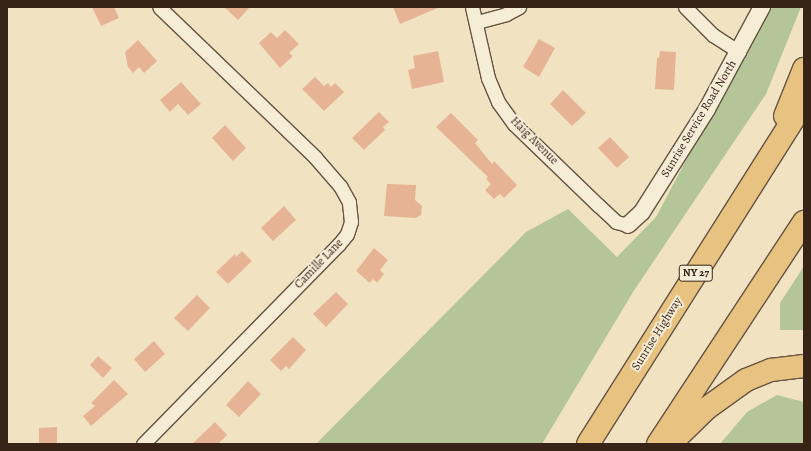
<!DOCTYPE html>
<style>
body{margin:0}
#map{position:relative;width:811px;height:451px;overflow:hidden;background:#f1e3c2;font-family:Alegreya,serif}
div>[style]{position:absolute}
.green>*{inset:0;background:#b4c598}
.building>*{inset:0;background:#e6b494}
.roads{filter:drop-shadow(1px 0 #665342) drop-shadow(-1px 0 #665342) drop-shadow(0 1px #665342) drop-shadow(0 -1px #665342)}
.minor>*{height:13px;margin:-6.5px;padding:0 6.5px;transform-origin:6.5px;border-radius:6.5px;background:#f6edd7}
.tertiary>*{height:16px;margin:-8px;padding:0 8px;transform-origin:8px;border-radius:8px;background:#f6edd7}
.motorway>*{height:22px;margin:-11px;padding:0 11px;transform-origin:11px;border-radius:11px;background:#e8c281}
span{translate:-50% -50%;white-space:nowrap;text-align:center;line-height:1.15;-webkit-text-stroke:4px #f6edd7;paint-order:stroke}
.shield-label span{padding:1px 3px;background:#f6edd7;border:1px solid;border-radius:3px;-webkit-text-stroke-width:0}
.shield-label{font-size:11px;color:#382317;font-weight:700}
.street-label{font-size:12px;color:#382317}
.frame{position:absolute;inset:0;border:8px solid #382317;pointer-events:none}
</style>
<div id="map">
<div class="green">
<div style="clip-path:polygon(767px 7px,801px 7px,766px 94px,633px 292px,542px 444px,316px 444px,526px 232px,568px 209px,617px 257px,656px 217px)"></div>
<div style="clip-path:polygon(804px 266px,804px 330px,780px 330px,780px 303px)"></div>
<div style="clip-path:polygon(777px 395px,804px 402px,804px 444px,720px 444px,747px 412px)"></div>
</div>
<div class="building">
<div style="clip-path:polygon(92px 7px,114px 7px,119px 18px,101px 26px)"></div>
<div style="clip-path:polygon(224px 7px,250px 7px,238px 20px)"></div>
<div style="clip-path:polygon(393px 7px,440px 7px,400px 24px)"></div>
<div style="clip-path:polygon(285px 30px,299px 44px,289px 53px,293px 56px,280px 68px,259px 43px,271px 32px,277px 38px)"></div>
<div style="clip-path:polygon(539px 39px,555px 48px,539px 77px,523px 67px)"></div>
<div style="clip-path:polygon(138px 40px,157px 61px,144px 73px,139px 67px,133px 73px,128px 67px,125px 52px)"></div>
<div style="clip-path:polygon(438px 51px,444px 82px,412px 89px,408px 70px,415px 68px,413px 56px)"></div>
<div style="clip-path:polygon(660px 51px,676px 52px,674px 90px,655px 89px,657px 58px,659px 58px)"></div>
<div style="clip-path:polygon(315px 77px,324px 86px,328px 83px,331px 87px,335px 83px,344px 92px,324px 111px,302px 89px)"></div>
<div style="clip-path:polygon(181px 82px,201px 104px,188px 115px,178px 104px,170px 112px,160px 100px)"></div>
<div style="clip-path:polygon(563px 90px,586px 113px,572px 126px,550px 104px)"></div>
<div style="clip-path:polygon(379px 112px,389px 122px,383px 127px,385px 130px,364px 150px,352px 138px)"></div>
<div style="clip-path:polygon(451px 113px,478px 140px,475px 143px,492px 164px,494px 161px,517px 185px,504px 198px,500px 194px,494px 199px,485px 190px,491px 184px,486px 179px,488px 177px,436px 127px)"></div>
<div style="clip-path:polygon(225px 125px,246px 148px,233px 161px,212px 138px)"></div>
<div style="clip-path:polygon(610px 137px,629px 157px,617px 168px,598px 148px)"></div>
<div style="clip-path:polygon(387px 184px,416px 185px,415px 200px,422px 206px,421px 215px,416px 218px,384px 216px)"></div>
<div style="clip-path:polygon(284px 206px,296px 220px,273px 241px,261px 228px)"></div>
<div style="clip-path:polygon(374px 248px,388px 260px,380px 270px,384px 274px,377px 283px,373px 279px,370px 283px,356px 271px)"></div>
<div style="clip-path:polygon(242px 251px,252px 261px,228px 284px,216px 272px,235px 254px,236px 257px)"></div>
<div style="clip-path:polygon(336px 292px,348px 304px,326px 327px,313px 314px)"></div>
<div style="clip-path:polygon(197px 295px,210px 308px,188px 331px,174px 318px)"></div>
<div style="clip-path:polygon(293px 337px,306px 350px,289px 369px,286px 366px,281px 371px,270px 360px)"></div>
<div style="clip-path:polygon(154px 341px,165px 354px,145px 372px,134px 359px)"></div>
<div style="clip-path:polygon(98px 356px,112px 368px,103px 378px,90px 365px)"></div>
<div style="clip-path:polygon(114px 380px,128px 394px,91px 426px,83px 416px,95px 406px,91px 403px)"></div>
<div style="clip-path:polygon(248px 381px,261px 394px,239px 417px,226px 405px)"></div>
<div style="clip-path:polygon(215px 422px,227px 435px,218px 444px,192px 444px)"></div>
<div style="clip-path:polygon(57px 427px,57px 444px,39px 444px,39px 428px)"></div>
</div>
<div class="roads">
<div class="minor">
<div style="left:472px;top:7px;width:73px;rotate:77.3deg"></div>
<div style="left:488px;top:78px;width:26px;rotate:67deg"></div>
<div style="left:498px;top:102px;width:27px;rotate:54deg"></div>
<div style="left:514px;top:124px;width:117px;rotate:44deg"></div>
<div style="left:598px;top:205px;width:25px;rotate:43deg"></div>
<div style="left:616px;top:222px;width:12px;rotate:14deg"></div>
<div style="left:685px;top:7px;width:40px;rotate:45deg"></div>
<div style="left:713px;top:35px;width:31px;rotate:33deg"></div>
<div style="left:477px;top:22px;width:30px;rotate:-15deg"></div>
<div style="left:506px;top:14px;width:15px;rotate:-28deg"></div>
<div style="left:143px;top:444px;width:280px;rotate:-45.6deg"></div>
<div style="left:339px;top:244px;width:13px;rotate:-51deg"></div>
<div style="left:347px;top:234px;width:13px;rotate:-72deg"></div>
<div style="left:351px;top:222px;width:20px;rotate:-96deg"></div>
<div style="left:349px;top:202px;width:18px;rotate:-119deg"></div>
<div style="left:340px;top:186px;width:38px;rotate:-131deg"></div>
<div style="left:315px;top:157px;width:216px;rotate:-136.1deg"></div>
</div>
<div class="tertiary">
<div style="left:628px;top:225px;width:19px;rotate:-43deg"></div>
<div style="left:642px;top:212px;width:122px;rotate:-57.7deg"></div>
<div style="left:707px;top:109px;width:116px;rotate:-61.7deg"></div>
</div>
<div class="motorway">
<div style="left:785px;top:116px;width:51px;rotate:-68deg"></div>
<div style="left:671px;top:443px;width:50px;rotate:-44.2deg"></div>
<div style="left:707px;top:408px;width:48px;rotate:-35.7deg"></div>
<div style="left:746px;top:380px;width:27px;rotate:-22deg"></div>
<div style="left:771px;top:370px;width:33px;rotate:-7deg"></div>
<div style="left:588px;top:444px;width:404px;rotate:-57.7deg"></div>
<div style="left:658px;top:444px;width:266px;rotate:-56.7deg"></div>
</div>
</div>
<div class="shield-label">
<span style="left:696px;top:273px">NY 27</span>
</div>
<div class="street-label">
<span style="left:699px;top:119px;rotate:-59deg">Sunrise Service Road North</span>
<span style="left:534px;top:141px;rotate:45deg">Haig Avenue</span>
<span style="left:319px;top:264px;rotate:-46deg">Camille Lane</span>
<span style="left:657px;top:334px;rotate:-58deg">Sunrise Highway</span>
</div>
<div class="frame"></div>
</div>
